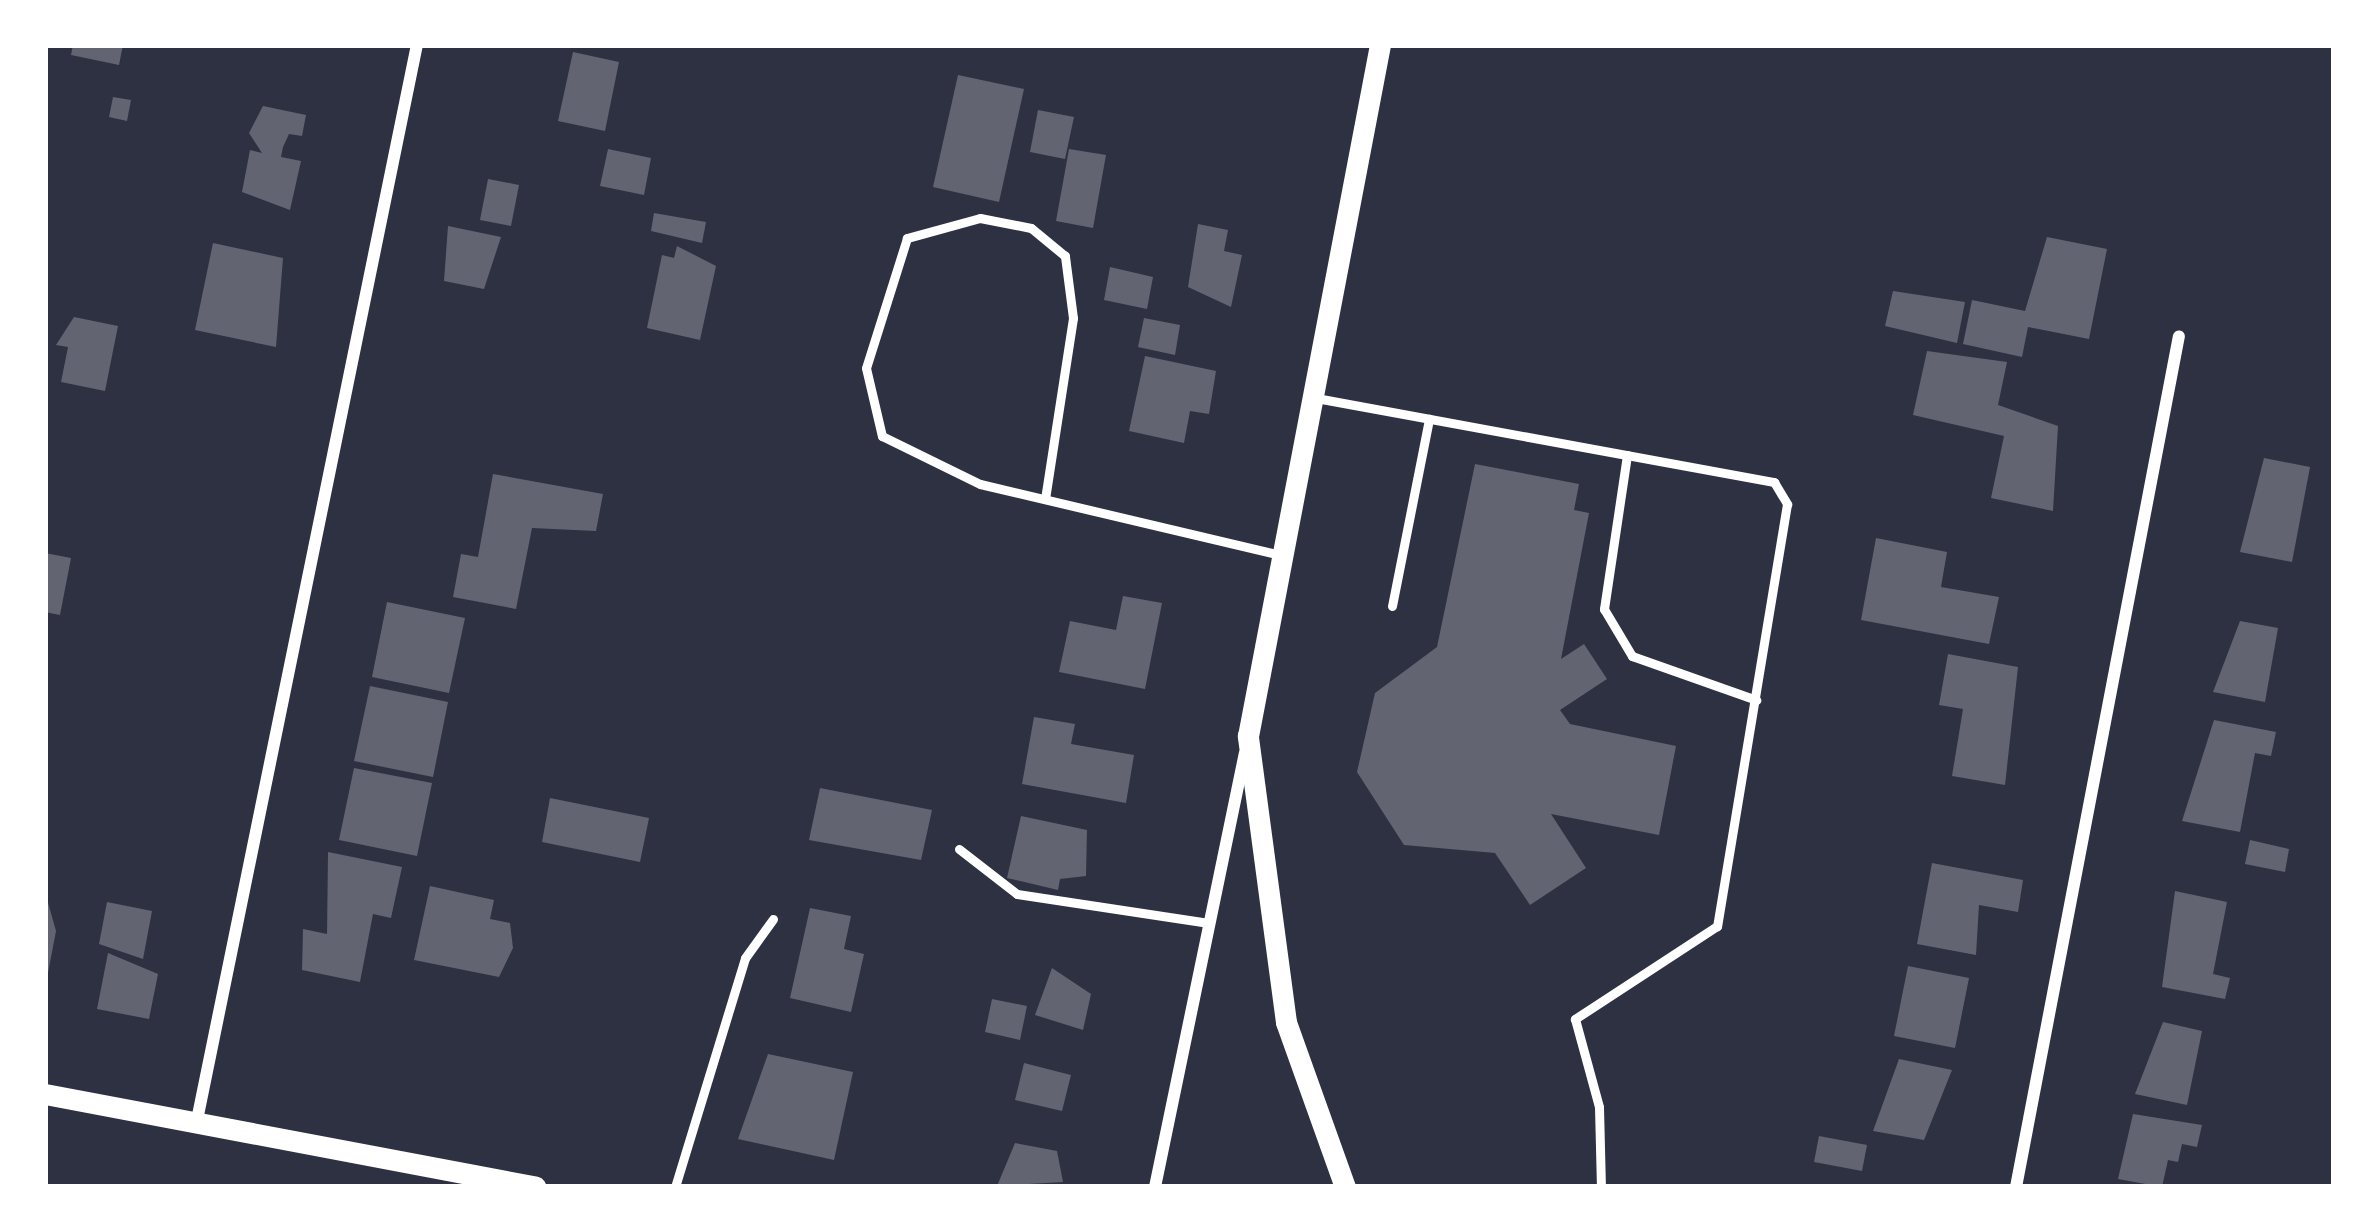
<!DOCTYPE html>
<style>
body{margin:0}
#map{position:relative;width:2379px;height:1232px;overflow:hidden;background:#2d3142;font-family:"DM Sans",sans-serif}
div>[style]{position:absolute}
.building>*{inset:0;background:#626471}
.service>*{height:9px;margin:-4.5px;padding:0 4.5px;transform-origin:4.5px;border-radius:4.5px;background:#fff}
.minor>*{height:12px;margin:-6px;padding:0 6px;transform-origin:6px;border-radius:6px;background:#fff}
.tertiary>*{height:21px;margin:-10.5px;padding:0 10.5px;transform-origin:10.5px;border-radius:10.5px;background:#fff}
span{translate:-50% -50%;white-space:nowrap;text-align:center;line-height:1.15;-webkit-text-stroke:9px #fff;paint-order:stroke}
.frame{position:absolute;inset:0;border:48px solid #fff;pointer-events:none}
</style>
<div id="map">
<div class="building">
<div style="clip-path:polygon(73px 45px,123px 45px,119px 65px,71px 55px)"></div>
<div style="clip-path:polygon(573px 52px,619px 62px,605px 131px,558px 121px)"></div>
<div style="clip-path:polygon(958px 75px,1024px 89px,999px 202px,933px 187px)"></div>
<div style="clip-path:polygon(113px 97px,131px 100px,127px 121px,109px 117px)"></div>
<div style="clip-path:polygon(263px 106px,306px 115px,302px 136px,289px 134px,283px 147px,281px 157px,301px 161px,290px 210px,242px 192px,250px 150px,262px 153px,249px 133px)"></div>
<div style="clip-path:polygon(1038px 110px,1074px 117px,1065px 159px,1030px 152px)"></div>
<div style="clip-path:polygon(608px 149px,651px 158px,644px 195px,600px 186px)"></div>
<div style="clip-path:polygon(1069px 149px,1106px 155px,1093px 228px,1056px 221px)"></div>
<div style="clip-path:polygon(488px 179px,519px 185px,511px 226px,480px 220px)"></div>
<div style="clip-path:polygon(654px 213px,706px 222px,702px 243px,651px 231px)"></div>
<div style="clip-path:polygon(1198px 224px,1228px 230px,1224px 251px,1242px 255px,1231px 307px,1188px 287px)"></div>
<div style="clip-path:polygon(448px 226px,501px 237px,484px 289px,444px 281px)"></div>
<div style="clip-path:polygon(2047px 237px,2107px 249px,2089px 339px,2028px 327px,2022px 357px,1963px 344px,1972px 300px,2025px 311px)"></div>
<div style="clip-path:polygon(213px 243px,283px 258px,276px 347px,195px 330px)"></div>
<div style="clip-path:polygon(677px 246px,716px 266px,700px 340px,647px 328px,662px 255px,674px 258px)"></div>
<div style="clip-path:polygon(1110px 267px,1153px 277px,1147px 309px,1104px 300px)"></div>
<div style="clip-path:polygon(1893px 291px,1965px 302px,1957px 343px,1885px 326px)"></div>
<div style="clip-path:polygon(74px 317px,118px 326px,105px 391px,61px 382px,68px 347px,56px 345px)"></div>
<div style="clip-path:polygon(1144px 318px,1180px 325px,1175px 355px,1138px 347px)"></div>
<div style="clip-path:polygon(1927px 351px,2007px 362px,1998px 405px,2058px 426px,2053px 511px,1991px 498px,2004px 436px,1913px 415px)"></div>
<div style="clip-path:polygon(1145px 356px,1216px 371px,1209px 414px,1190px 411px,1184px 443px,1129px 431px)"></div>
<div style="clip-path:polygon(2264px 458px,2310px 467px,2292px 562px,2240px 552px)"></div>
<div style="clip-path:polygon(1475px 464px,1579px 484px,1574px 510px,1589px 513px,1561px 659px,1584px 644px,1607px 679px,1560px 710px,1570px 724px,1676px 746px,1659px 835px,1551px 814px,1586px 868px,1530px 905px,1495px 853px,1404px 845px,1357px 772px,1375px 693px,1437px 647px)"></div>
<div style="clip-path:polygon(493px 474px,603px 494px,596px 531px,532px 528px,516px 609px,453px 597px,461px 554px,478px 557px)"></div>
<div style="clip-path:polygon(1876px 538px,1947px 552px,1941px 587px,1999px 597px,1989px 644px,1861px 620px)"></div>
<div style="clip-path:polygon(45px 553px,71px 558px,60px 615px,45px 612px)"></div>
<div style="clip-path:polygon(1123px 596px,1162px 603px,1145px 689px,1059px 672px,1070px 621px,1116px 630px)"></div>
<div style="clip-path:polygon(387px 602px,465px 618px,449px 693px,372px 677px)"></div>
<div style="clip-path:polygon(2240px 621px,2278px 628px,2265px 702px,2213px 692px)"></div>
<div style="clip-path:polygon(1948px 654px,2018px 667px,2005px 785px,1952px 776px,1963px 709px,1939px 705px)"></div>
<div style="clip-path:polygon(370px 686px,448px 702px,433px 777px,354px 761px)"></div>
<div style="clip-path:polygon(1034px 717px,1075px 724px,1071px 744px,1134px 755px,1126px 803px,1022px 784px)"></div>
<div style="clip-path:polygon(2214px 720px,2276px 732px,2271px 756px,2255px 753px,2240px 832px,2182px 821px)"></div>
<div style="clip-path:polygon(354px 768px,432px 783px,417px 856px,339px 840px)"></div>
<div style="clip-path:polygon(820px 788px,932px 810px,921px 860px,809px 840px)"></div>
<div style="clip-path:polygon(550px 798px,649px 818px,640px 862px,542px 842px)"></div>
<div style="clip-path:polygon(1021px 816px,1087px 830px,1086px 876px,1060px 879px,1058px 890px,1007px 878px)"></div>
<div style="clip-path:polygon(2250px 840px,2289px 849px,2285px 872px,2245px 864px)"></div>
<div style="clip-path:polygon(328px 852px,402px 867px,391px 918px,373px 914px,360px 982px,302px 970px,303px 929px,327px 934px)"></div>
<div style="clip-path:polygon(1932px 863px,2023px 880px,2018px 912px,1979px 905px,1976px 955px,1917px 944px)"></div>
<div style="clip-path:polygon(430px 886px,494px 900px,490px 919px,510px 923px,513px 948px,499px 977px,414px 960px)"></div>
<div style="clip-path:polygon(2175px 891px,2227px 902px,2213px 974px,2230px 978px,2225px 999px,2162px 987px)"></div>
<div style="clip-path:polygon(45px 892px,56px 931px,47px 978px,45px 978px)"></div>
<div style="clip-path:polygon(107px 902px,152px 911px,143px 959px,99px 944px)"></div>
<div style="clip-path:polygon(810px 908px,851px 916px,844px 949px,864px 954px,851px 1012px,790px 998px)"></div>
<div style="clip-path:polygon(108px 953px,158px 974px,149px 1019px,97px 1009px)"></div>
<div style="clip-path:polygon(1908px 966px,1969px 978px,1955px 1048px,1894px 1036px)"></div>
<div style="clip-path:polygon(1052px 968px,1091px 994px,1083px 1030px,1035px 1015px)"></div>
<div style="clip-path:polygon(992px 999px,1027px 1006px,1020px 1040px,985px 1032px)"></div>
<div style="clip-path:polygon(2163px 1022px,2202px 1031px,2187px 1105px,2135px 1094px)"></div>
<div style="clip-path:polygon(768px 1054px,853px 1072px,834px 1160px,738px 1139px)"></div>
<div style="clip-path:polygon(1899px 1059px,1952px 1070px,1924px 1140px,1873px 1131px)"></div>
<div style="clip-path:polygon(1024px 1063px,1071px 1075px,1062px 1111px,1015px 1100px)"></div>
<div style="clip-path:polygon(2133px 1114px,2202px 1125px,2197px 1147px,2182px 1144px,2178px 1162px,2168px 1160px,2162px 1187px,2118px 1179px)"></div>
<div style="clip-path:polygon(1819px 1136px,1867px 1145px,1862px 1171px,1814px 1162px)"></div>
<div style="clip-path:polygon(1015px 1143px,1057px 1151px,1063px 1182px,997px 1186px)"></div>
</div>
<div class="service">
<div style="left:1316px;top:398px;width:466px;rotate:10.4deg"></div>
<div style="left:1774px;top:482px;width:26px;rotate:59deg"></div>
<div style="left:1787px;top:504px;width:428px;rotate:99.4deg"></div>
<div style="left:1717px;top:926px;width:170px;rotate:146.8deg"></div>
<div style="left:1575px;top:1019px;width:91px;rotate:74.7deg"></div>
<div style="left:1599px;top:1107px;width:80px;rotate:88.6deg"></div>
<div style="left:1627px;top:455px;width:156px;rotate:98.5deg"></div>
<div style="left:1604px;top:609px;width:55px;rotate:59.2deg"></div>
<div style="left:1632px;top:656px;width:132px;rotate:19.5deg"></div>
<div style="left:1045px;top:499px;width:183px;rotate:-81.2deg"></div>
<div style="left:1073px;top:318px;width:63px;rotate:-97.4deg"></div>
<div style="left:1065px;top:256px;width:44px;rotate:-140.5deg"></div>
<div style="left:1031px;top:228px;width:52px;rotate:-168.9deg"></div>
<div style="left:980px;top:218px;width:76px;rotate:164.7deg"></div>
<div style="left:907px;top:238px;width:136px;rotate:107.5deg"></div>
<div style="left:866px;top:368px;width:70px;rotate:76.8deg"></div>
<div style="left:882px;top:436px;width:109px;rotate:26.1deg"></div>
<div style="left:980px;top:484px;width:309px;rotate:13.3deg"></div>
<div style="left:1392px;top:606px;width:191px;rotate:-78.8deg"></div>
<div style="left:959px;top:849px;width:73px;rotate:37.8deg"></div>
<div style="left:1017px;top:894px;width:194px;rotate:8.6deg"></div>
<div style="left:675px;top:1187px;width:239px;rotate:-73deg"></div>
<div style="left:745px;top:958px;width:48px;rotate:-54.3deg"></div>
</div>
<div class="minor">
<div style="left:196px;top:1125px;width:1102px;rotate:-78.44deg"></div>
<div style="left:1155px;top:1187px;width:443px;rotate:-78.3deg"></div>
<div style="left:2016px;top:1187px;width:866px;rotate:-79.16deg"></div>
</div>
<div class="tertiary">
<div style="left:45px;top:1094px;width:499px;rotate:10.7deg"></div>
<div style="left:1345px;top:1187px;width:175px;rotate:-109.7deg"></div>
<div style="left:1286px;top:1022px;width:289px;rotate:-97.6deg"></div>
<div style="left:1248px;top:736px;width:703px;rotate:-79.19deg"></div>
</div>
<div class="frame"></div>
</div>
